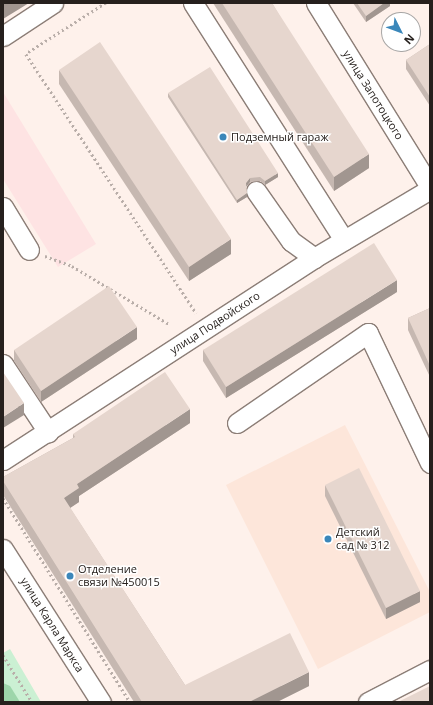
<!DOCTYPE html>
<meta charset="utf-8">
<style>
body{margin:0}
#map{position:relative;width:433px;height:705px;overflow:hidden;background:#fef1eb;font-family:"Open Sans",sans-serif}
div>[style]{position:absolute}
.built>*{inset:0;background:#fde6da}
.industrial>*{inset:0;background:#fee3e3}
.green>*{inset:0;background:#cbf0d3}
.forest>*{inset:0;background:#9dd5aa}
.path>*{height:2.5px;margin-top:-1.25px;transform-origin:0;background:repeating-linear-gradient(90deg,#b9aea9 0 2px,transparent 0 5px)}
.roads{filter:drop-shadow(1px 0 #8c7e77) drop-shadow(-1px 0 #8c7e77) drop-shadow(0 1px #8c7e77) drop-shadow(0 -1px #8c7e77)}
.minor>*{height:19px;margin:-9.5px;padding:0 9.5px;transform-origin:9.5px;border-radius:9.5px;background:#fff}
.wall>*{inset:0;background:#c6b8b1}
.shaded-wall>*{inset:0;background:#a19690}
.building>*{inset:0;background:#e6d6ce}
.dots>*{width:11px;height:11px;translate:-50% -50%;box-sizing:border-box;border:2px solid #fff;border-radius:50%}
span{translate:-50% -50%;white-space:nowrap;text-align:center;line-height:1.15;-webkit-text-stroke:3px #fff;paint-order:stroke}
.street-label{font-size:11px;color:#26201d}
.poi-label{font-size:11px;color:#26201d}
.left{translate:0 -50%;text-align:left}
.frame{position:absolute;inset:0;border:4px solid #26201d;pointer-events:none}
.north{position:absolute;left:381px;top:12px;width:40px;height:40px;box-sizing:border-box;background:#fff;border:1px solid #a8a6a5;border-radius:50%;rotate:132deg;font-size:11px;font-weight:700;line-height:16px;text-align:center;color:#26201d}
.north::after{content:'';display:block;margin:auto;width:14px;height:18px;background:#3b87ba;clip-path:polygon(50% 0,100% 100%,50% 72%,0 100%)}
</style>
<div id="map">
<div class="built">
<div style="clip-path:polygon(345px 425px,430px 592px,430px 612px,318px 669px,226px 485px)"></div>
</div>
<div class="industrial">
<div style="clip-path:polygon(3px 92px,96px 244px,58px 267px,3px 179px)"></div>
</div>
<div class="green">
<div style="clip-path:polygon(10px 649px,41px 702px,3px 702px,3px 653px)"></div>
</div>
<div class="forest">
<div style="clip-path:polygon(3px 683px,10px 686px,20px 702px,3px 702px)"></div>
</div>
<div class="path">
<div style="left:106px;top:3px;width:95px;rotate:147.5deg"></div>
<div style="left:26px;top:54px;width:310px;rotate:56.7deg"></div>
<div style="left:45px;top:256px;width:29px;rotate:20deg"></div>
<div style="left:72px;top:266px;width:113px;rotate:30.9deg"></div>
<div style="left:3px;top:498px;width:240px;rotate:58.1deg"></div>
<div style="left:3px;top:655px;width:55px;rotate:58.3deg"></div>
</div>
<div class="roads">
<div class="minor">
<div style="left:193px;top:3px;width:281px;rotate:57.5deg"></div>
<div style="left:316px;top:3px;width:216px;rotate:58.2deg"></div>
<div style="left:3px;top:36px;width:60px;rotate:-33.4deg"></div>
<div style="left:256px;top:191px;width:61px;rotate:55deg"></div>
<div style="left:291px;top:241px;width:29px;rotate:36deg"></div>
<div style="left:3px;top:207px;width:50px;rotate:58.8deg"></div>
<div style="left:3px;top:364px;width:82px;rotate:56.5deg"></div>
<div style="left:237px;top:423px;width:159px;rotate:-34.5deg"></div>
<div style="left:368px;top:333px;width:144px;rotate:64.5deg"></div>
<div style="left:3px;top:460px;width:371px;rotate:-33deg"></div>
<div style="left:314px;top:258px;width:135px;rotate:-30.7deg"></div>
<div style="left:3px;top:549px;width:182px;rotate:57.4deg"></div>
<div style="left:368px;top:702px;width:70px;rotate:-27.3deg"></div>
</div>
</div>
<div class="wall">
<div style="clip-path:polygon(213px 3px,272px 3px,369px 168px,334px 191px)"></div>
<div style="clip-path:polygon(353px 3px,390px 3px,390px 6px,366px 22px)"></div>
<div style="clip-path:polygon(430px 44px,430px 106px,406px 69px,406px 60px)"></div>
<div style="clip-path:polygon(59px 70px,231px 254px,189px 281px,59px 84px)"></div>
<div style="clip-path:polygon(168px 93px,278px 177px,265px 185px,260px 181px,250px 182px,246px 186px,247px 197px,237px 203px,168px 97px)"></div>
<div style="clip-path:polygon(397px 292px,226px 398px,203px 361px,203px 350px)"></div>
<div style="clip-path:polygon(430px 308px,430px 377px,408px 330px,408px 318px)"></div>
<div style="clip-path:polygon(137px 339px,41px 402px,14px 361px,14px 350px)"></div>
<div style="clip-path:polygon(190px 423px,79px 496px,79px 502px,70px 508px,185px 685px,309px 686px,277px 702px,134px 702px,3px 495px,3px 477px,73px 438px,73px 434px)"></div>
<div style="clip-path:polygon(325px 485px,420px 602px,386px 619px,325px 496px)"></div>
</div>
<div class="shaded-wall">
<div style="clip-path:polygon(3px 3px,29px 3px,3px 19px)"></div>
<div style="clip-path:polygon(384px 3px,390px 3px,390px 6px,366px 22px,366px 16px)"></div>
<div style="clip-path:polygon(369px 154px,369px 168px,334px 191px,334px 177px)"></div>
<div style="clip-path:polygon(278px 173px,278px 177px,265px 185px,265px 181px)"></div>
<div style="clip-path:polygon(250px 178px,250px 182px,246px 187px,246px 183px)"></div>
<div style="clip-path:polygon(247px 193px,247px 197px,237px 203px,237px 200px)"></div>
<div style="clip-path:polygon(231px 239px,231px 254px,189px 281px,189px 267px)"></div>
<div style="clip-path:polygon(397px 280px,397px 292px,226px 398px,226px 387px)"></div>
<div style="clip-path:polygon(137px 327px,137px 339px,41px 402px,41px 391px)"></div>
<div style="clip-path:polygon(24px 403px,24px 415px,3px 428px,3px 417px)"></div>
<div style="clip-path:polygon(190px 409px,190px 423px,79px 496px,79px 502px,64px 512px,64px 498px,77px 484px)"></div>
<div style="clip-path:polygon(420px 591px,420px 602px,386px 619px,386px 608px)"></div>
<div style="clip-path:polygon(309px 672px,309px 686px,277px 702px,249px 702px)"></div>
</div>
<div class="building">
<div style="clip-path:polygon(222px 3px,272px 3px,369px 154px,334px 177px)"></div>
<div style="clip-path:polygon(357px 3px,384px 3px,366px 16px)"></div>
<div style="clip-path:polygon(100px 42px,231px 239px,189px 267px,59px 70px)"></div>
<div style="clip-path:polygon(430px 44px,430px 97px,406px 60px)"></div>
<div style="clip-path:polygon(210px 67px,278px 173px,265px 181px,260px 177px,250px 178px,246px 183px,247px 193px,237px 200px,168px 93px)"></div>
<div style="clip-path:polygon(374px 243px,397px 280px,226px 387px,203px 350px)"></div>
<div style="clip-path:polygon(109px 286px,137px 327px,41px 391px,14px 350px)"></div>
<div style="clip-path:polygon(430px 308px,430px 366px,408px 318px)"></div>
<div style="clip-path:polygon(3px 372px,24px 403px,3px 417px)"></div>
<div style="clip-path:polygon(165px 372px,190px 409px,77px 484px,79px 488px,64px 498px,185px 685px,290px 633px,309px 672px,249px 702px,142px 702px,3px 481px,3px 477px,75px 437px,73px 434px)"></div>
<div style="clip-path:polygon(359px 468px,420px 591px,386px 608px,325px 485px)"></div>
<div style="clip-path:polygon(430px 686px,430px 702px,398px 702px)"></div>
</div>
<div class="dots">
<div style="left:223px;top:137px;background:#3b87ba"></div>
<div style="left:328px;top:539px;background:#3b87ba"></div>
<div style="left:70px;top:576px;background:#3b87ba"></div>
</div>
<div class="street-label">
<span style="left:373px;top:95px;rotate:58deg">улица Запотоцкого</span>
<span style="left:215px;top:323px;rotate:-33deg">улица Подвойского</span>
<span style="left:52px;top:625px;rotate:58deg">улица Карла Маркса</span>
</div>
<div class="poi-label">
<span class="left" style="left:231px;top:137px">Подземный гараж</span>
<span class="left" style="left:336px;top:539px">Детский<br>сад № 312</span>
<span class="left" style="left:78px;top:576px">Отделение<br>связи №450015</span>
</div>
<div class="frame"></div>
<div class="north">N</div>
</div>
